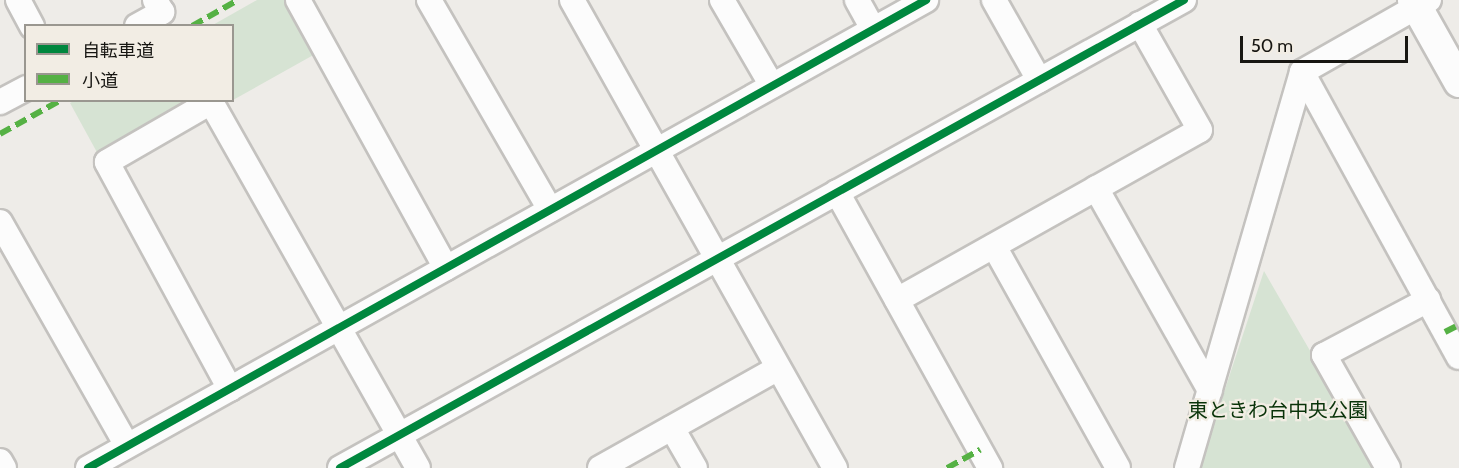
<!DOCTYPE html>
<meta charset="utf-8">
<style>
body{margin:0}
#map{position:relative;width:1459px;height:468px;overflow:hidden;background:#eeece8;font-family:Cabin,"Noto Sans JP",sans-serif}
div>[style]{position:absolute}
.green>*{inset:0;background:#d6e3d3}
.roads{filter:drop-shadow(2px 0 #c4c2bf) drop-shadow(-2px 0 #c4c2bf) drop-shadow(0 2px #c4c2bf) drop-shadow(0 -2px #c4c2bf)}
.minor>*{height:24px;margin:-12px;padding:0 12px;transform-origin:12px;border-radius:12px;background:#fcfcfc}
.tertiary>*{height:30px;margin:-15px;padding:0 15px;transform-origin:15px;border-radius:15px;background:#fcfcfc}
.quiet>*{height:6px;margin-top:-3px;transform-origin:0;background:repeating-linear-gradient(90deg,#55b144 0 12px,transparent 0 18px)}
.cycleway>*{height:8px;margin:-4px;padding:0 4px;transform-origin:4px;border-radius:4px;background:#00873e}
span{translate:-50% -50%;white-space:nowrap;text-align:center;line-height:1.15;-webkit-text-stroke:4.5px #f2ede4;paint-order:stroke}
.park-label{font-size:20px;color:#093309}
.legend{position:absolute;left:24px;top:24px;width:210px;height:78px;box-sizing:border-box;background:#f2ede4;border:2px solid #9a9790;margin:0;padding:8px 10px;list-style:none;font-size:18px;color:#171612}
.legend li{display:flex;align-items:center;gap:12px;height:30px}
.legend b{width:30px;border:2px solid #9a9790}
.scale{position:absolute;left:1240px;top:36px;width:168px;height:27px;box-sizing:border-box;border:3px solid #171612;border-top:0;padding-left:8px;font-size:18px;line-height:21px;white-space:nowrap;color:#171612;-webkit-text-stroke:4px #f2ede4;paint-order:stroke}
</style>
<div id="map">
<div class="green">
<div style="clip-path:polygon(257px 0,288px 0,317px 53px,233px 100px,232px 26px,211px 26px)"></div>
<div style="clip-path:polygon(76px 100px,199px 101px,99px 156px,70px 103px)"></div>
<div style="clip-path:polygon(1264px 271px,1298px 330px,1378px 468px,1199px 468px)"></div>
</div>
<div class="roads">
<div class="minor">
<div style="left:18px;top:0;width:30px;rotate:62deg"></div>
<div style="left:298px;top:0;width:306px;rotate:61.1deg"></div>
<div style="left:429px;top:0;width:242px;rotate:60deg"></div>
<div style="left:572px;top:0;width:537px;rotate:60.67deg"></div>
<div style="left:722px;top:0;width:99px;rotate:59.8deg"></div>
<div style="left:857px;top:0;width:33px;rotate:61deg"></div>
<div style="left:994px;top:0;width:92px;rotate:60.6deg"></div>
<div style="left:137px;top:26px;width:29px;rotate:-29deg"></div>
<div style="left:162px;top:12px;width:14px;rotate:-120deg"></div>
<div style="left:1302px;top:72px;width:325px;rotate:61.2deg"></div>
<div style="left:0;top:102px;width:30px;rotate:-28deg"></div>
<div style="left:1096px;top:188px;width:232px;rotate:60.6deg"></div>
<div style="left:837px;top:192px;width:316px;rotate:61deg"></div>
<div style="left:0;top:222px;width:257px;rotate:60.4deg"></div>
<div style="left:994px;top:246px;width:254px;rotate:60.8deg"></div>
<div style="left:897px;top:300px;width:347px;rotate:-29.3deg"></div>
<div style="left:1200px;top:130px;width:122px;rotate:-119.5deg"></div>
<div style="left:230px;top:389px;width:258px;rotate:-118.5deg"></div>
<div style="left:107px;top:162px;width:120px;rotate:-30deg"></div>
<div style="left:211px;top:102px;width:420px;rotate:60.5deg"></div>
<div style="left:672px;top:428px;width:46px;rotate:60.1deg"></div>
<div style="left:0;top:461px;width:8px;rotate:60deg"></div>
<div style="left:88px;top:468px;width:960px;rotate:-29.18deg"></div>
<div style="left:340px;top:468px;width:965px;rotate:-29.01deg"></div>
<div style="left:600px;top:468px;width:204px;rotate:-29.3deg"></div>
<div style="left:1187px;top:468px;width:412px;rotate:-73.8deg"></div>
<div style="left:1302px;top:72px;width:146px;rotate:-29.6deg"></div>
<div style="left:1388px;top:468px;width:130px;rotate:-119.5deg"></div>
<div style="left:1324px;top:355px;width:118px;rotate:-27.9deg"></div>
</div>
<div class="tertiary">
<div style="left:1413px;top:0;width:94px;rotate:60.7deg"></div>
</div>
</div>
<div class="quiet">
<div style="left:192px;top:26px;width:53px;rotate:-29.5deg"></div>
<div style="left:0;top:134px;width:70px;rotate:-29.1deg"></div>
<div style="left:1445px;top:332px;width:16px;rotate:-27deg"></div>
<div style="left:947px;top:468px;width:38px;rotate:-29deg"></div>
</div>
<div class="cycleway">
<div style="left:88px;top:468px;width:960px;rotate:-29.18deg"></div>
<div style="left:340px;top:468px;width:965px;rotate:-29.01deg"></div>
</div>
<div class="park-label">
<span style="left:1278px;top:410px">東ときわ台中央公園</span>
</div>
<ul class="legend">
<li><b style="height:8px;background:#00873e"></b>自転車道</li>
<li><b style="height:8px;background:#55b144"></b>小道</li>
</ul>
<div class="scale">50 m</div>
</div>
